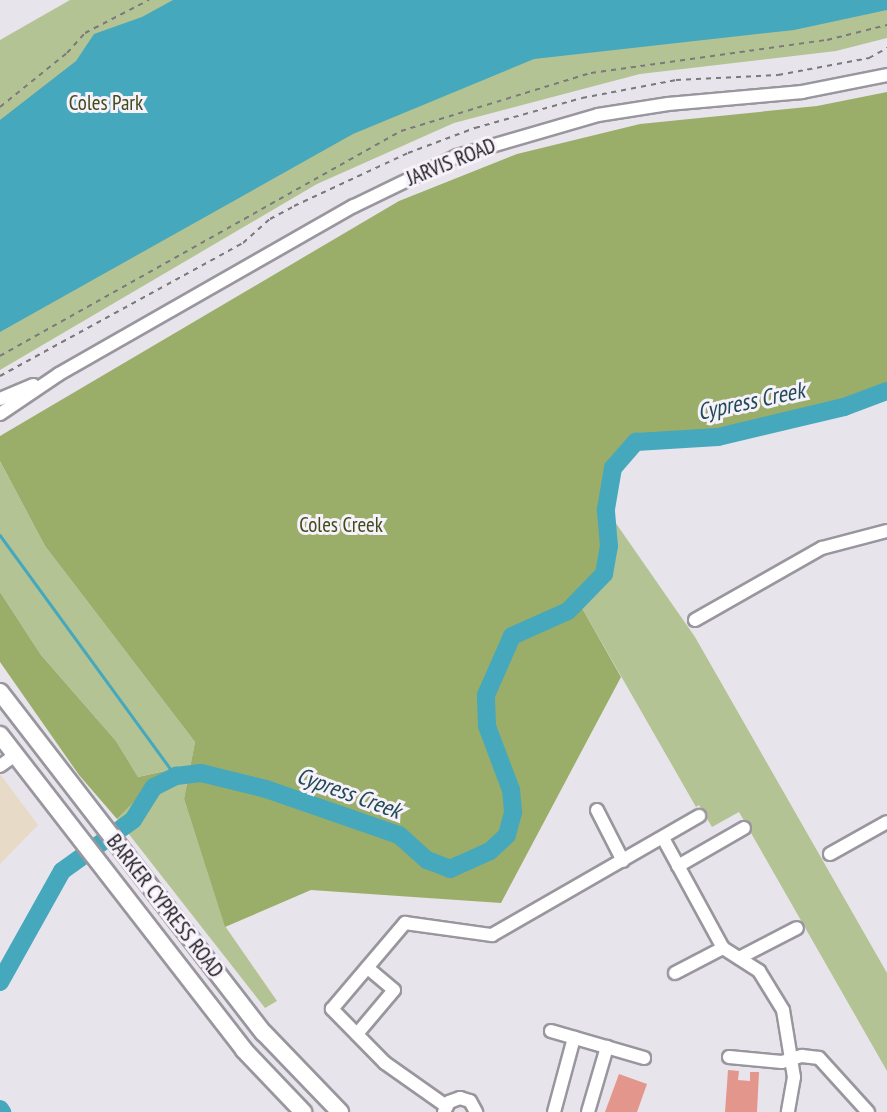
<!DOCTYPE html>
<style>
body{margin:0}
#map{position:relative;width:887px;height:1112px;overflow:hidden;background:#e8e4ec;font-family:"PT Sans Narrow",sans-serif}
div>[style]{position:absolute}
.commercial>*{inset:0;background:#e7dac6}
.green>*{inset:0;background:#b4c393}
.forest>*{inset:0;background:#9bae69}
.water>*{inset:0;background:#45a8bc}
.stream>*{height:2.5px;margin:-1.25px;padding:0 1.25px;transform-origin:1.25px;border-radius:1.25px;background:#45a8bc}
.river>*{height:18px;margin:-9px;padding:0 9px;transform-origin:9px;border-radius:9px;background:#45a8bc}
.building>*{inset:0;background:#e3968b}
.path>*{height:2px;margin-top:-1px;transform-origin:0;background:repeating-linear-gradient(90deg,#7b787e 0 5px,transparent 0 10px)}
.roads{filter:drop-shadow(2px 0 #9a969e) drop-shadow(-2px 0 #9a969e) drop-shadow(0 2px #9a969e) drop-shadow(0 -2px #9a969e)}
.minor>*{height:12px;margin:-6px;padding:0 6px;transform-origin:6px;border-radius:6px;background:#fff}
.major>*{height:16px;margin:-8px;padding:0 8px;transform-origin:8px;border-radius:8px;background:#fff}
span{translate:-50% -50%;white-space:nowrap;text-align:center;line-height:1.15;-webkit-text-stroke:6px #f6f1fa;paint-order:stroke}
.park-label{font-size:21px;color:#404c19}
.street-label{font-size:21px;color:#1b191d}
.water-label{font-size:23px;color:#204b54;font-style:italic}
</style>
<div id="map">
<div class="commercial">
<div style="clip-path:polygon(0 774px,38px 825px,0 864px)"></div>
</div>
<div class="green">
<div style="clip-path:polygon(70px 0,887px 0,887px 38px,836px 51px,640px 74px,454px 123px,317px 184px,0 370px,0 40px)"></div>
<div style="clip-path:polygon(0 461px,45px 546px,195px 742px,184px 799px,225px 926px,277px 1001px,265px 1008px,117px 819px,164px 771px,138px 777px,116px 741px,41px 655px,0 592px)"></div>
<div style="clip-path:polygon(606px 509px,695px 637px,887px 973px,887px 1071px,739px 812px,712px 827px,699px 805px,696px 807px,578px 601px,604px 574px,609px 546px)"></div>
</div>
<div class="forest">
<div style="clip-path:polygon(887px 92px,887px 391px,844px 407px,718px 437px,636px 442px,613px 468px,606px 509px,609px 546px,604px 574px,578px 601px,621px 677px,501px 903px,311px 890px,225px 927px,184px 799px,195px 742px,45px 546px,0 461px,0 436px,399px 201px,517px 154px,640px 124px,817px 106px)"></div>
<div style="clip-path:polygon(0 592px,41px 655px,116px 741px,138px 777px,165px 771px,117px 819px,79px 775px,0 662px)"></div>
</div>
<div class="water">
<div style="clip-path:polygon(173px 0,887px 0,887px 10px,794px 30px,534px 59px,353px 134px,0 332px,0 120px,76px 61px,94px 34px,142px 17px)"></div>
</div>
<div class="stream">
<div style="left:0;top:535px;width:298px;rotate:53.9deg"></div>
</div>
<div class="river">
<div style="left:0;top:982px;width:127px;rotate:-60.8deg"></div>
<div style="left:62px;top:871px;width:87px;rotate:-35.7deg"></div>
<div style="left:133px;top:820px;width:39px;rotate:-58deg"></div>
<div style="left:154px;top:787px;width:25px;rotate:-27deg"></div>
<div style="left:176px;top:776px;width:25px;rotate:-7deg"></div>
<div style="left:201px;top:773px;width:67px;rotate:13.8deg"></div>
<div style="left:266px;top:789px;width:141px;rotate:19.1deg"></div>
<div style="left:399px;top:835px;width:38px;rotate:42deg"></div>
<div style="left:427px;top:860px;width:25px;rotate:21deg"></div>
<div style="left:450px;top:869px;width:44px;rotate:-24.2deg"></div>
<div style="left:490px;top:851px;width:23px;rotate:-43deg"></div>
<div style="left:507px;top:835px;width:24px;rotate:-75deg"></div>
<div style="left:513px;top:812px;width:22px;rotate:-95deg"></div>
<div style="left:511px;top:790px;width:68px;rotate:-110.6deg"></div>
<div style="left:487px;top:726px;width:31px;rotate:-92deg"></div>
<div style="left:486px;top:695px;width:64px;rotate:-66.2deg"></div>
<div style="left:512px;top:636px;width:61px;rotate:-24.1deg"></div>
<div style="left:568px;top:611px;width:52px;rotate:-45.8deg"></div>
<div style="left:604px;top:574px;width:28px;rotate:-80deg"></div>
<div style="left:609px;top:546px;width:37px;rotate:-95deg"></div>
<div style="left:606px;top:509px;width:42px;rotate:-80.3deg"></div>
<div style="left:613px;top:468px;width:35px;rotate:-49deg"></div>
<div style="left:636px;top:442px;width:82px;rotate:-3.5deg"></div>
<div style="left:718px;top:437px;width:130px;rotate:-13.4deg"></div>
<div style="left:844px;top:407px;width:46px;rotate:-20.4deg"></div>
<div style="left:0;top:1109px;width:4px;rotate:56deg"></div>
</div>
<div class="building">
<div style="clip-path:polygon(728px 1070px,739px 1071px,738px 1080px,750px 1081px,750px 1072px,759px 1072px,757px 1112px,725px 1112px)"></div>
<div style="clip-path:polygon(619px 1074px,647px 1084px,637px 1112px,605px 1112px)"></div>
</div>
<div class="path">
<div style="left:0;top:107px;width:86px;rotate:-38.9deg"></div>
<div style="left:67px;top:53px;width:27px;rotate:-48deg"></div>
<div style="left:85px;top:33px;width:72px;rotate:-27.3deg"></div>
<div style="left:0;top:356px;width:460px;rotate:-29.3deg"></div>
<div style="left:401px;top:131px;width:199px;rotate:-17deg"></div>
<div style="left:591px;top:73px;width:238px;rotate:-8deg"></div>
<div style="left:827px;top:40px;width:62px;rotate:-14deg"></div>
<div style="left:0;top:376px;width:277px;rotate:-28.7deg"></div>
<div style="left:243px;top:243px;width:36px;rotate:-42deg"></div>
<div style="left:270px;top:219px;width:27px;rotate:-28deg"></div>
<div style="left:294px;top:206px;width:126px;rotate:-24.9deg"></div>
<div style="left:408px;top:153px;width:72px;rotate:-20.5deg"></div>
<div style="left:475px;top:128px;width:111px;rotate:-15.7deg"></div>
<div style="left:582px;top:98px;width:96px;rotate:-10.8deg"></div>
<div style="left:676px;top:80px;width:102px;rotate:-2.8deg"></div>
<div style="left:778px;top:75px;width:93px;rotate:-10.6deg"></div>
<div style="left:869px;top:58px;width:21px;rotate:-29deg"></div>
</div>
<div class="roads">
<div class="minor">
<div style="left:0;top:399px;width:36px;rotate:-23deg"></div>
<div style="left:0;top:414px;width:71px;rotate:-34.1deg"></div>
<div style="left:59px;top:374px;width:339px;rotate:-29.7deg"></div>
<div style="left:354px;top:206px;width:114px;rotate:-25.9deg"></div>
<div style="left:457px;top:156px;width:147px;rotate:-16.2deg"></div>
<div style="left:598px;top:115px;width:71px;rotate:-8.9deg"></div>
<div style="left:668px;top:104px;width:135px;rotate:-5.1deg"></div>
<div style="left:802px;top:92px;width:87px;rotate:-11.3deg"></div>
<div style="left:695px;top:620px;width:146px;rotate:-29.6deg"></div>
<div style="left:822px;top:548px;width:67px;rotate:-14.7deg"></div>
<div style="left:0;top:766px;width:19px;rotate:-36deg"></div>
<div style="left:597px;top:810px;width:57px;rotate:63deg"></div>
<div style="left:663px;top:838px;width:125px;rotate:61.4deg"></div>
<div style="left:723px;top:948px;width:43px;rotate:32.6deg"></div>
<div style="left:759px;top:971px;width:46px;rotate:58.4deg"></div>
<div style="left:783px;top:1010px;width:68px;rotate:80.7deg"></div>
<div style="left:794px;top:1077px;width:36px;rotate:100deg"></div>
<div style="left:830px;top:854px;width:65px;rotate:-29.3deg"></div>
<div style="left:678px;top:866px;width:76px;rotate:-29.9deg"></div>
<div style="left:739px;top:958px;width:65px;rotate:-27.3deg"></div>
<div style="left:675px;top:973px;width:54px;rotate:-27.5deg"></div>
<div style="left:551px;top:1031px;width:97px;rotate:16.2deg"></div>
<div style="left:357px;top:1034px;width:57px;rotate:-49.9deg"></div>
<div style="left:394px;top:990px;width:35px;rotate:-140deg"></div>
<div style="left:729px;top:1057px;width:53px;rotate:5.4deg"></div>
<div style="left:782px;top:1062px;width:21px;rotate:-17deg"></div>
<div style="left:802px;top:1056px;width:17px;rotate:7deg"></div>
<div style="left:819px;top:1058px;width:73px;rotate:47.8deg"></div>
<div style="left:446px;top:1106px;width:75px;rotate:-144.8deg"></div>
<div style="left:385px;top:1063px;width:76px;rotate:-134.5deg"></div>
<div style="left:332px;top:1009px;width:113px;rotate:-49.7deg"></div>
<div style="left:405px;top:923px;width:88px;rotate:7.9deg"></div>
<div style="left:492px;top:935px;width:239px;rotate:-29.9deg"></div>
<div style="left:444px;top:1112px;width:11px;rotate:-63deg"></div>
<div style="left:449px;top:1102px;width:12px;rotate:-20deg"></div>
<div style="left:460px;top:1098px;width:10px;rotate:17deg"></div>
<div style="left:470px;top:1101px;width:13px;rotate:61deg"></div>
<div style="left:554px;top:1112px;width:77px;rotate:-74.9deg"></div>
<div style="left:588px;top:1112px;width:68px;rotate:-73.7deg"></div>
</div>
<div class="major">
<div style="left:0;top:692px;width:431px;rotate:52.3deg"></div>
<div style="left:264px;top:1033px;width:110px;rotate:46.1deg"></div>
<div style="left:0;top:735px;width:398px;rotate:52.2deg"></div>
<div style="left:244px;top:1050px;width:86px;rotate:46.4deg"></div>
</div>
</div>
<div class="park-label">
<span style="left:106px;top:103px">Coles Park</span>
<span style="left:341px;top:525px">Coles Creek</span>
</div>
<div class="street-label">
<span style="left:451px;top:162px;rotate:-22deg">JARVIS ROAD</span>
<span style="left:165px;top:906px;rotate:52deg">BARKER CYPRESS ROAD</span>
</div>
<div class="water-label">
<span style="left:751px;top:401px;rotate:-12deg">Cypress Creek</span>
<span style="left:349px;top:793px;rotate:20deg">Cypress Creek</span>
</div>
</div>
